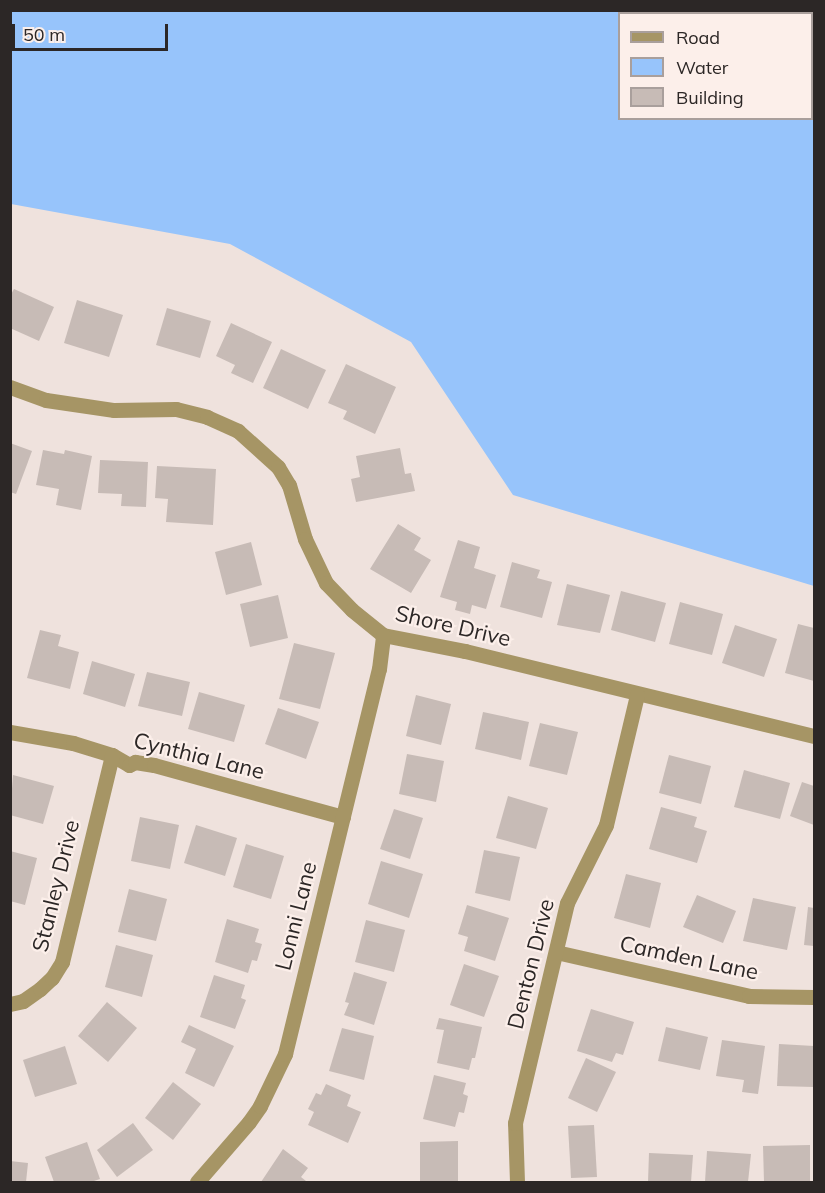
<!DOCTYPE html>
<style>
body{margin:0}
#map{position:relative;width:825px;height:1193px;overflow:hidden;background:#efe2dd;font-family:Mulish,sans-serif}
div>[style]{position:absolute}
.water>*{inset:0;background:#97c4fb}
.building>*{inset:0;background:#c7bbb6}
.street>*{height:15px;margin:-7.5px;padding:0 7.5px;transform-origin:7.5px;border-radius:7.5px;background:#a69565}
span{translate:-50% -50%;white-space:nowrap;text-align:center;line-height:1.15;-webkit-text-stroke:4.5px #fcefea;paint-order:stroke}
.street-label{font-size:22px;color:#2c2726}
.frame{position:absolute;inset:0;border:12px solid #2c2726;pointer-events:none}
.legend{position:absolute;left:618px;top:12px;width:195px;height:108px;box-sizing:border-box;background:#fcefea;border:2px solid #a99f9c;margin:0;padding:8px 10px;list-style:none;font-size:18px;color:#2c2726}
.legend li{display:flex;align-items:center;gap:12px;height:30px}
.legend b{width:30px;border:2px solid #a99f9c}
.scale{position:absolute;left:12px;top:24px;width:156px;height:27px;box-sizing:border-box;border:3px solid #2c2726;border-top:0;padding-left:8px;font-size:18px;line-height:21px;white-space:nowrap;color:#2c2726;-webkit-text-stroke:4px #fcefea;paint-order:stroke}
</style>
<div id="map">
<div class="water">
<div style="clip-path:polygon(evenodd,10px 11px,814px 11px,814px 586px,513px 495px,411px 342px,230px 244px,11px 204px,10px 11px,620px 14px,812px 14px,812px 118px,620px 118px,620px 14px)"></div>
</div>
<div class="building">
<div style="clip-path:polygon(14px 289px,54px 307px,39px 341px,10px 328px,10px 296px)"></div>
<div style="clip-path:polygon(77px 300px,123px 315px,109px 357px,64px 343px)"></div>
<div style="clip-path:polygon(167px 308px,211px 321px,200px 358px,156px 345px)"></div>
<div style="clip-path:polygon(231px 323px,272px 342px,253px 383px,231px 373px,235px 365px,216px 356px)"></div>
<div style="clip-path:polygon(281px 349px,326px 370px,308px 409px,263px 388px)"></div>
<div style="clip-path:polygon(346px 364px,396px 387px,375px 434px,343px 419px,347px 411px,328px 403px)"></div>
<div style="clip-path:polygon(10px 443px,32px 451px,16px 494px,10px 492px)"></div>
<div style="clip-path:polygon(400px 448px,405px 474px,411px 473px,415px 491px,356px 502px,351px 479px,360px 477px,356px 456px)"></div>
<div style="clip-path:polygon(43px 450px,64px 454px,65px 450px,92px 456px,81px 510px,56px 505px,59px 489px,36px 485px)"></div>
<div style="clip-path:polygon(100px 460px,148px 462px,146px 507px,121px 506px,122px 494px,98px 493px)"></div>
<div style="clip-path:polygon(157px 466px,216px 469px,213px 525px,166px 522px,168px 499px,155px 498px)"></div>
<div style="clip-path:polygon(398px 524px,421px 538px,414px 550px,431px 560px,411px 593px,370px 569px)"></div>
<div style="clip-path:polygon(458px 540px,480px 547px,474px 568px,496px 575px,486px 609px,472px 605px,470px 614px,455px 610px,457px 602px,440px 597px)"></div>
<div style="clip-path:polygon(251px 542px,262px 585px,226px 595px,215px 552px)"></div>
<div style="clip-path:polygon(512px 562px,540px 570px,537px 578px,552px 582px,542px 618px,500px 607px)"></div>
<div style="clip-path:polygon(567px 584px,610px 595px,600px 633px,557px 625px)"></div>
<div style="clip-path:polygon(621px 591px,666px 603px,655px 642px,611px 630px)"></div>
<div style="clip-path:polygon(278px 595px,288px 638px,250px 647px,240px 604px)"></div>
<div style="clip-path:polygon(680px 602px,723px 614px,712px 655px,669px 644px)"></div>
<div style="clip-path:polygon(798px 624px,814px 628px,814px 681px,785px 673px)"></div>
<div style="clip-path:polygon(735px 625px,777px 639px,764px 677px,722px 663px)"></div>
<div style="clip-path:polygon(40px 630px,61px 635px,58px 646px,79px 652px,70px 689px,27px 678px)"></div>
<div style="clip-path:polygon(294px 643px,335px 653px,320px 709px,279px 699px)"></div>
<div style="clip-path:polygon(92px 661px,135px 674px,125px 707px,83px 694px)"></div>
<div style="clip-path:polygon(147px 672px,190px 682px,182px 716px,138px 706px)"></div>
<div style="clip-path:polygon(199px 692px,245px 705px,234px 742px,188px 729px)"></div>
<div style="clip-path:polygon(416px 695px,451px 704px,441px 745px,406px 736px)"></div>
<div style="clip-path:polygon(278px 708px,319px 722px,306px 759px,265px 744px)"></div>
<div style="clip-path:polygon(483px 712px,529px 722px,521px 760px,475px 749px)"></div>
<div style="clip-path:polygon(540px 723px,578px 732px,567px 775px,529px 766px)"></div>
<div style="clip-path:polygon(407px 754px,444px 761px,436px 802px,399px 794px)"></div>
<div style="clip-path:polygon(669px 755px,711px 766px,701px 804px,659px 793px)"></div>
<div style="clip-path:polygon(744px 770px,790px 783px,780px 819px,734px 807px)"></div>
<div style="clip-path:polygon(13px 775px,54px 786px,43px 824px,10px 815px)"></div>
<div style="clip-path:polygon(802px 782px,814px 786px,814px 825px,790px 816px)"></div>
<div style="clip-path:polygon(508px 796px,548px 808px,536px 849px,496px 838px)"></div>
<div style="clip-path:polygon(661px 807px,697px 817px,694px 827px,707px 831px,697px 863px,649px 849px)"></div>
<div style="clip-path:polygon(394px 809px,423px 818px,410px 859px,380px 849px)"></div>
<div style="clip-path:polygon(140px 817px,179px 825px,170px 869px,131px 861px)"></div>
<div style="clip-path:polygon(196px 825px,237px 838px,225px 876px,184px 863px)"></div>
<div style="clip-path:polygon(246px 844px,284px 856px,271px 899px,233px 887px)"></div>
<div style="clip-path:polygon(484px 850px,520px 857px,510px 901px,475px 893px)"></div>
<div style="clip-path:polygon(10px 851px,37px 858px,25px 905px,10px 901px)"></div>
<div style="clip-path:polygon(381px 861px,423px 874px,409px 918px,368px 904px)"></div>
<div style="clip-path:polygon(626px 874px,661px 883px,650px 928px,614px 918px)"></div>
<div style="clip-path:polygon(129px 889px,167px 899px,156px 941px,118px 932px)"></div>
<div style="clip-path:polygon(697px 895px,736px 911px,723px 943px,683px 927px)"></div>
<div style="clip-path:polygon(753px 898px,796px 907px,787px 950px,743px 941px)"></div>
<div style="clip-path:polygon(467px 905px,509px 918px,495px 961px,464px 951px,468px 937px,458px 934px)"></div>
<div style="clip-path:polygon(808px 907px,814px 908px,814px 946px,804px 945px)"></div>
<div style="clip-path:polygon(227px 919px,259px 929px,255px 942px,262px 944px,257px 961px,252px 960px,248px 973px,215px 962px)"></div>
<div style="clip-path:polygon(366px 920px,405px 930px,394px 972px,355px 962px)"></div>
<div style="clip-path:polygon(116px 945px,153px 955px,142px 997px,105px 987px)"></div>
<div style="clip-path:polygon(464px 964px,499px 976px,484px 1017px,450px 1005px)"></div>
<div style="clip-path:polygon(354px 972px,387px 982px,374px 1025px,344px 1015px,349px 1003px,345px 1002px)"></div>
<div style="clip-path:polygon(214px 975px,245px 985px,241px 998px,246px 1000px,235px 1029px,200px 1017px)"></div>
<div style="clip-path:polygon(107px 1002px,137px 1028px,108px 1062px,78px 1036px)"></div>
<div style="clip-path:polygon(591px 1009px,634px 1022px,623px 1055px,616px 1053px,612px 1062px,577px 1051px)"></div>
<div style="clip-path:polygon(439px 1018px,482px 1027px,475px 1058px,472px 1058px,469px 1070px,437px 1063px,444px 1030px,436px 1029px)"></div>
<div style="clip-path:polygon(189px 1025px,234px 1046px,214px 1087px,185px 1073px,196px 1049px,181px 1042px)"></div>
<div style="clip-path:polygon(666px 1027px,708px 1037px,700px 1070px,658px 1061px)"></div>
<div style="clip-path:polygon(342px 1028px,374px 1036px,364px 1080px,329px 1071px)"></div>
<div style="clip-path:polygon(722px 1040px,765px 1046px,758px 1094px,742px 1092px,744px 1080px,716px 1076px)"></div>
<div style="clip-path:polygon(779px 1044px,814px 1046px,814px 1087px,777px 1086px)"></div>
<div style="clip-path:polygon(65px 1046px,77px 1084px,35px 1097px,23px 1060px)"></div>
<div style="clip-path:polygon(586px 1058px,616px 1072px,597px 1112px,568px 1098px)"></div>
<div style="clip-path:polygon(434px 1075px,466px 1083px,463px 1094px,468px 1096px,464px 1113px,459px 1112px,455px 1127px,423px 1119px)"></div>
<div style="clip-path:polygon(173px 1082px,201px 1104px,173px 1140px,145px 1118px)"></div>
<div style="clip-path:polygon(326px 1084px,351px 1095px,347px 1106px,361px 1112px,348px 1143px,308px 1125px,314px 1112px,308px 1109px,316px 1093px,321px 1095px)"></div>
<div style="clip-path:polygon(133px 1123px,153px 1150px,117px 1177px,97px 1150px)"></div>
<div style="clip-path:polygon(594px 1125px,597px 1177px,571px 1178px,568px 1126px)"></div>
<div style="clip-path:polygon(458px 1141px,458px 1182px,420px 1182px,420px 1142px)"></div>
<div style="clip-path:polygon(87px 1142px,100px 1179px,91px 1182px,54px 1182px,45px 1157px)"></div>
<div style="clip-path:polygon(810px 1145px,810px 1182px,764px 1182px,763px 1146px)"></div>
<div style="clip-path:polygon(283px 1149px,308px 1168px,301px 1177px,306px 1181px,261px 1182px)"></div>
<div style="clip-path:polygon(707px 1151px,751px 1154px,748px 1182px,705px 1182px)"></div>
<div style="clip-path:polygon(649px 1153px,693px 1155px,691px 1182px,648px 1182px)"></div>
<div style="clip-path:polygon(10px 1161px,28px 1163px,26px 1182px,10px 1182px)"></div>
</div>
<div class="street">
<div style="left:10px;top:387px;width:38px;rotate:20deg"></div>
<div style="left:46px;top:400px;width:69px;rotate:8.4deg"></div>
<div style="left:114px;top:410px;width:62px;rotate:-0.9deg"></div>
<div style="left:176px;top:409px;width:32px;rotate:14deg"></div>
<div style="left:207px;top:417px;width:34px;rotate:24deg"></div>
<div style="left:238px;top:431px;width:54px;rotate:42deg"></div>
<div style="left:278px;top:467px;width:21px;rotate:59deg"></div>
<div style="left:289px;top:485px;width:56px;rotate:73.5deg"></div>
<div style="left:305px;top:539px;width:49px;rotate:64.5deg"></div>
<div style="left:326px;top:583px;width:37px;rotate:46deg"></div>
<div style="left:352px;top:610px;width:40px;rotate:39deg"></div>
<div style="left:383px;top:635px;width:84px;rotate:11deg"></div>
<div style="left:465px;top:651px;width:359px;rotate:13.7deg"></div>
<div style="left:10px;top:732px;width:64px;rotate:9.9deg"></div>
<div style="left:73px;top:743px;width:41px;rotate:17.1deg"></div>
<div style="left:112px;top:755px;width:20px;rotate:30deg"></div>
<div style="left:129px;top:765px;width:7px;rotate:-27deg"></div>
<div style="left:135px;top:762px;width:19px;rotate:9deg"></div>
<div style="left:154px;top:765px;width:196px;rotate:15.4deg"></div>
<div style="left:556px;top:952px;width:198px;rotate:12.8deg"></div>
<div style="left:749px;top:996px;width:65px;rotate:0.9deg"></div>
<div style="left:10px;top:1004px;width:13px;rotate:-13deg"></div>
<div style="left:23px;top:1001px;width:21px;rotate:-35deg"></div>
<div style="left:40px;top:989px;width:16px;rotate:-43deg"></div>
<div style="left:52px;top:978px;width:19px;rotate:-58deg"></div>
<div style="left:62px;top:962px;width:213px;rotate:-76.4deg"></div>
<div style="left:197px;top:1182px;width:79px;rotate:-49.1deg"></div>
<div style="left:249px;top:1122px;width:19px;rotate:-55deg"></div>
<div style="left:260px;top:1106px;width:58px;rotate:-64.3deg"></div>
<div style="left:285px;top:1054px;width:396px;rotate:-76.3deg"></div>
<div style="left:379px;top:669px;width:34px;rotate:-83deg"></div>
<div style="left:517px;top:1182px;width:59px;rotate:-91.9deg"></div>
<div style="left:515px;top:1123px;width:226px;rotate:-76.7deg"></div>
<div style="left:567px;top:903px;width:87px;rotate:-63.4deg"></div>
<div style="left:606px;top:825px;width:134px;rotate:-76.6deg"></div>
</div>
<div class="street-label">
<span style="left:453px;top:626px;rotate:13deg">Shore Drive</span>
<span style="left:199px;top:756px;rotate:14deg">Cynthia Lane</span>
<span style="left:56px;top:886px;rotate:-76deg">Stanley Drive</span>
<span style="left:296px;top:916px;rotate:-76deg">Lonni Lane</span>
<span style="left:689px;top:958px;rotate:12deg">Camden Lane</span>
<span style="left:531px;top:964px;rotate:-76deg">Denton Drive</span>
</div>
<div class="frame"></div>
<ul class="legend">
<li><b style="height:8px;background:#a69565"></b>Road</li>
<li><b style="height:16px;background:#97c4fb"></b>Water</li>
<li><b style="height:16px;background:#c7bbb6"></b>Building</li>
</ul>
<div class="scale">50 m</div>
</div>
